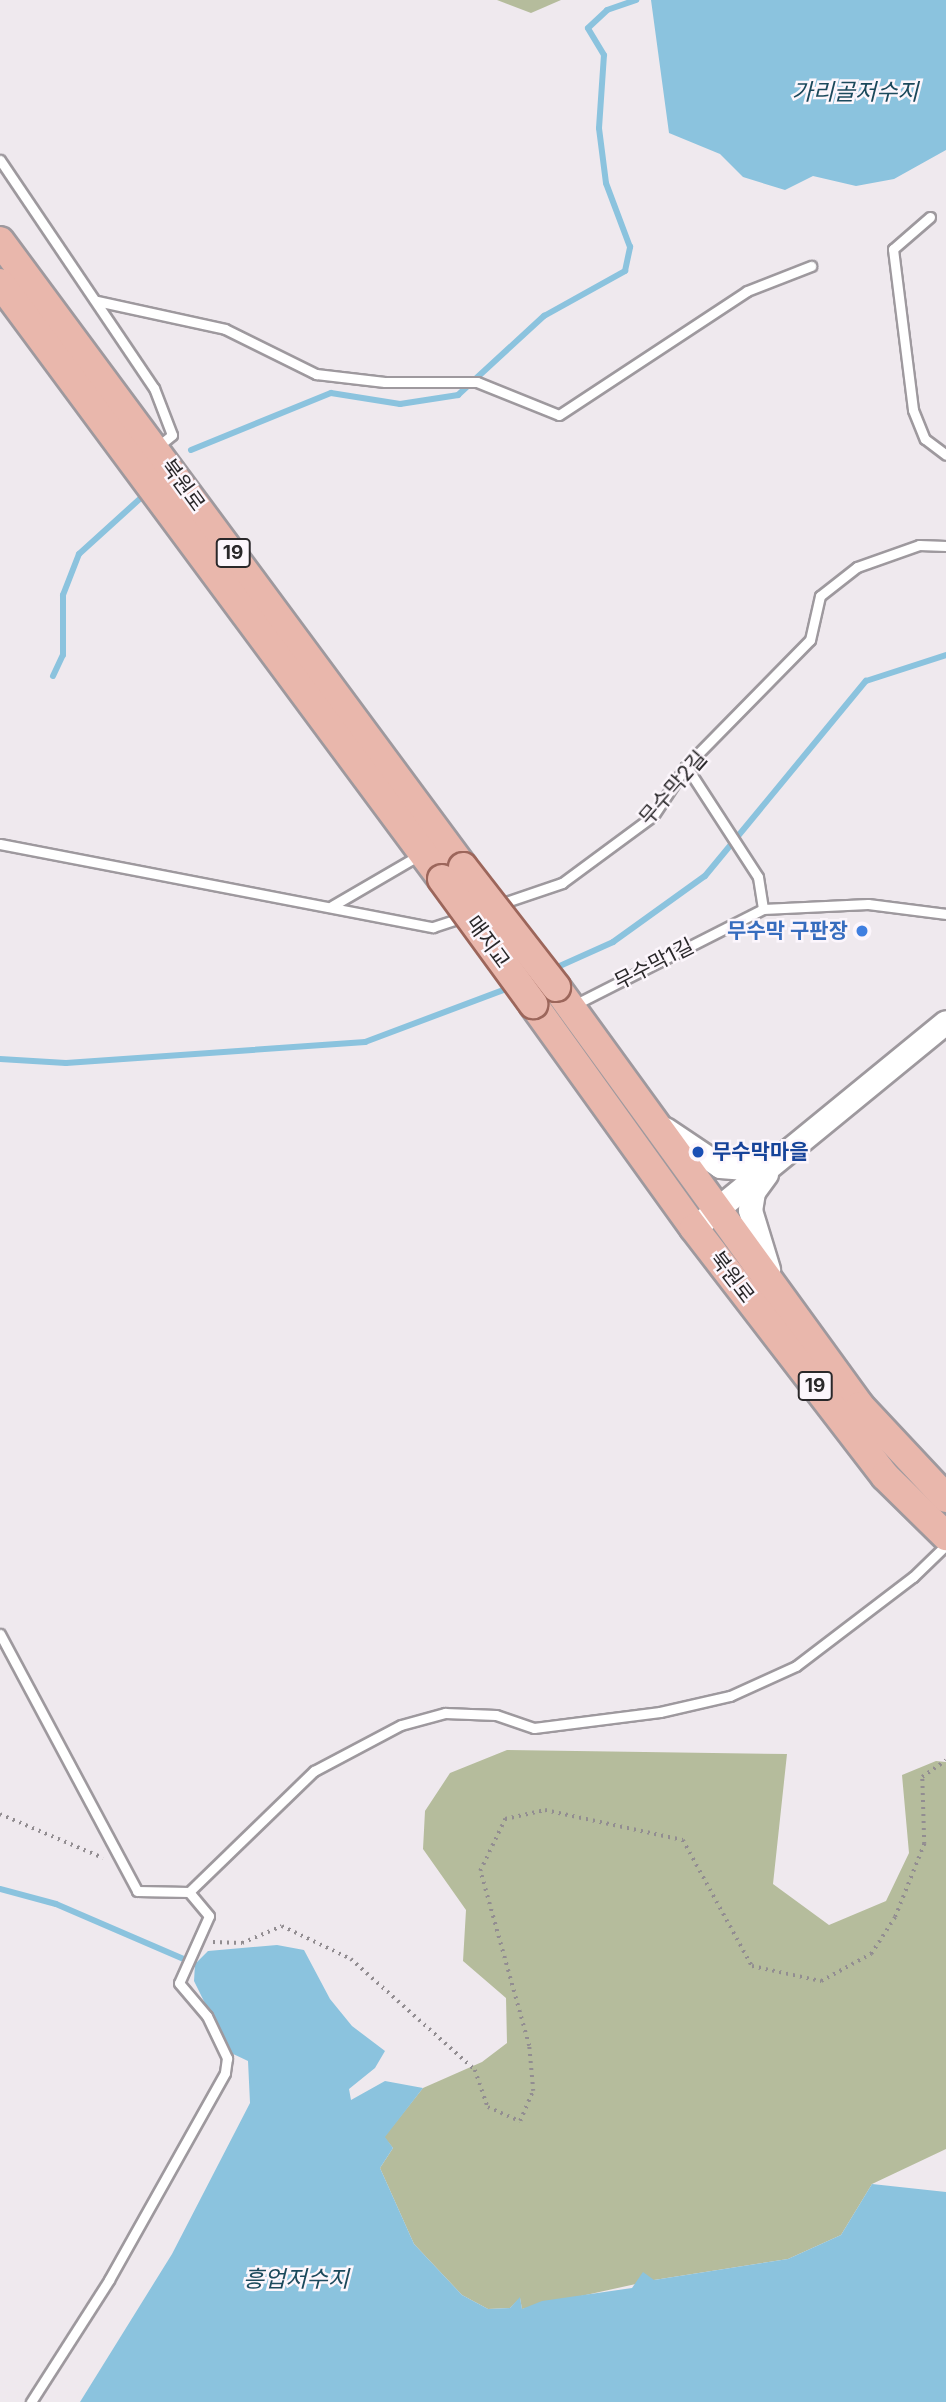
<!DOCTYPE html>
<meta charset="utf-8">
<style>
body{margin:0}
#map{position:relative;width:946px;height:2402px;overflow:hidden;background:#efe9ee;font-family:Inter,"Noto Sans KR",sans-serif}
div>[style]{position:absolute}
.green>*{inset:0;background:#b5bc9c}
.water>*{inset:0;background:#8bc3de}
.stream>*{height:6px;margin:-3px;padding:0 3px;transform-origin:3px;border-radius:3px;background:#8bc3de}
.path>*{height:3.5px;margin-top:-1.75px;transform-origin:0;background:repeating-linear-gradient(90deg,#928d91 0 2px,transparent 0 7px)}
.roads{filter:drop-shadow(2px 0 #9e999e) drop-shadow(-2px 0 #9e999e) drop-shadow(0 2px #9e999e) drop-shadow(0 -2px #9e999e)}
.service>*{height:9px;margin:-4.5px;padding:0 4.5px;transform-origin:4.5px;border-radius:4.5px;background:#fff}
.tertiary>*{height:23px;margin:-11.5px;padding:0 11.5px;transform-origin:11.5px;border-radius:11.5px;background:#fff}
.primary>*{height:28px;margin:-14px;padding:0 14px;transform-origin:14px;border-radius:14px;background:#e9b7ac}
.bridges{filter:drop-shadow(2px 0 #9c665b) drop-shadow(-2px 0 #9c665b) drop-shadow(0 2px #9c665b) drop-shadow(0 -2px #9c665b)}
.primary-bridge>*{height:28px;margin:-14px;padding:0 14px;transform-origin:14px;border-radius:14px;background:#e9b7ac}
.dots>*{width:19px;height:19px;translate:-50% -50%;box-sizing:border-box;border:4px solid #fcf6fc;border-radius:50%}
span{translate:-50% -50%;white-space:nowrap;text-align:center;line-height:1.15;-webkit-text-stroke:5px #fcf6fc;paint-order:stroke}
.shield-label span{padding:2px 5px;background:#fcf6fc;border:2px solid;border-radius:5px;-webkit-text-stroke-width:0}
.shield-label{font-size:19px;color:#2a282a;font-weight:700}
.street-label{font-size:21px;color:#2a282a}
.shop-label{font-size:21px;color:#366cbe;font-weight:700}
.right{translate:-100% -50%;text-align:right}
.transit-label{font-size:21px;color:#164399;font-weight:700}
.left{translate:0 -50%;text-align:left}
.water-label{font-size:23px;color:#1b495c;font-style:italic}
</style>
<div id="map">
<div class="green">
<div style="clip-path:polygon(497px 0,561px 0,531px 13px)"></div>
<div style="clip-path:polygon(507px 1750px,787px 1754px,773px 1884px,829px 1925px,886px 1901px,909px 1853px,902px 1775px,936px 1761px,946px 1762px,946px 2149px,872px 2184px,841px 2235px,788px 2259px,654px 2280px,522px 2309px,520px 2298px,510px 2308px,488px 2309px,462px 2295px,414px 2244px,380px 2168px,393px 2148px,384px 2137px,423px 2088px,482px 2062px,507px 2043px,506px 1998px,463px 1961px,466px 1910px,423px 1849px,425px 1811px,450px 1773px)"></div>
</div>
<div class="water">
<div style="clip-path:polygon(651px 0,946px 0,946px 150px,894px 179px,856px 186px,813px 176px,785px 190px,743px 177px,720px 154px,669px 133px)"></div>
<div style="clip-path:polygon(277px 1945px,304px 1950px,330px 1999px,352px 2026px,385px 2051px,375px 2068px,349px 2089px,351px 2100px,385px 2081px,423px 2088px,385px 2137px,393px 2148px,380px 2168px,414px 2244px,462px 2295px,488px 2309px,510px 2308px,520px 2297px,522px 2309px,542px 2301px,632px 2288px,643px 2272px,654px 2280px,788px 2259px,841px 2235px,872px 2184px,946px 2192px,946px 2402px,80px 2402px,172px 2254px,250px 2103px,248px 2061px,229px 2052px,194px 1981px,195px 1964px,208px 1951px)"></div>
</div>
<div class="stream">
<div style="left:191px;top:450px;width:151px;rotate:-22.2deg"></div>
<div style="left:331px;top:393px;width:70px;rotate:9.1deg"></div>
<div style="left:400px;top:404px;width:59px;rotate:-8.8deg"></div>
<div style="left:458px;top:395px;width:117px;rotate:-42.6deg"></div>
<div style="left:544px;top:316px;width:93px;rotate:-29.1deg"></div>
<div style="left:625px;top:271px;width:25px;rotate:-78deg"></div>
<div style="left:630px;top:247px;width:68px;rotate:-110.6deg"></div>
<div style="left:606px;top:183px;width:55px;rotate:-97.3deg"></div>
<div style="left:599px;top:128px;width:73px;rotate:-86.1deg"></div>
<div style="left:604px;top:55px;width:31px;rotate:-121deg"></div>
<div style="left:588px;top:28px;width:26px;rotate:-43deg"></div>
<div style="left:607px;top:10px;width:31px;rotate:-19deg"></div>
<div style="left:53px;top:676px;width:23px;rotate:-65deg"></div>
<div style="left:63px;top:655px;width:60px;rotate:-90deg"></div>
<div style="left:63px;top:595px;width:44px;rotate:-68.7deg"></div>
<div style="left:79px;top:554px;width:88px;rotate:-42.2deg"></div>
<div style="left:553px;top:969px;width:66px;rotate:-24.2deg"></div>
<div style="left:613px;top:942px;width:113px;rotate:-35.7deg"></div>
<div style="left:705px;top:876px;width:253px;rotate:-50.5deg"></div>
<div style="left:866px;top:681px;width:84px;rotate:-18deg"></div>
<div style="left:0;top:1059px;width:66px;rotate:3.5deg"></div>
<div style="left:66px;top:1063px;width:300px;rotate:-4deg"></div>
<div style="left:365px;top:1042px;width:156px;rotate:-20.6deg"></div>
<div style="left:0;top:1889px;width:58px;rotate:15deg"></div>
<div style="left:56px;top:1904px;width:151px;rotate:23.3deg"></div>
</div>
<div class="path">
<div style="left:0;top:1814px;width:112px;rotate:23.1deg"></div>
<div style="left:213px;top:1942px;width:29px;rotate:2deg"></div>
<div style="left:242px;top:1943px;width:43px;rotate:-23deg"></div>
<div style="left:282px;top:1926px;width:76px;rotate:25.6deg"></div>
<div style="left:351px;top:1959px;width:166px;rotate:41.8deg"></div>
<div style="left:475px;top:2070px;width:39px;rotate:71deg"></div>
<div style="left:488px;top:2107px;width:35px;rotate:24deg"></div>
<div style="left:520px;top:2121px;width:33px;rotate:-67deg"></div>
<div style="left:533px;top:2091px;width:45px;rotate:-95.1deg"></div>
<div style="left:529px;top:2046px;width:182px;rotate:-105.6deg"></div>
<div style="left:480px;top:1871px;width:58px;rotate:-64.3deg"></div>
<div style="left:505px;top:1819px;width:41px;rotate:-12.7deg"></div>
<div style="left:545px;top:1810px;width:141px;rotate:12.3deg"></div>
<div style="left:683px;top:1840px;width:144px;rotate:61.3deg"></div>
<div style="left:752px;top:1966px;width:71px;rotate:12.3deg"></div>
<div style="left:821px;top:1981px;width:57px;rotate:-28.4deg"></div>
<div style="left:871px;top:1954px;width:44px;rotate:-57deg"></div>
<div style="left:895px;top:1917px;width:79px;rotate:-68.3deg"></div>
<div style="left:924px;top:1844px;width:67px;rotate:-91.7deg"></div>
<div style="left:922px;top:1777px;width:29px;rotate:-35deg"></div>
</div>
<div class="roads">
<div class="service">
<div style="left:0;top:160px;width:275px;rotate:56deg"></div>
<div style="left:154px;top:388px;width:50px;rotate:69deg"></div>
<div style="left:172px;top:435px;width:19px;rotate:141deg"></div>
<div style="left:930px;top:217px;width:49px;rotate:139.1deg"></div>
<div style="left:893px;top:249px;width:162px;rotate:82.9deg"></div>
<div style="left:913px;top:410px;width:31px;rotate:68deg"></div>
<div style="left:925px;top:439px;width:26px;rotate:37deg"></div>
<div style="left:97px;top:301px;width:131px;rotate:12.3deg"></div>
<div style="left:225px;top:329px;width:102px;rotate:26.3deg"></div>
<div style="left:316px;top:374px;width:69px;rotate:6.6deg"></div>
<div style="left:385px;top:382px;width:92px"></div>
<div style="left:477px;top:382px;width:88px;rotate:21.9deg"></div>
<div style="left:559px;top:415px;width:225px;rotate:-33.4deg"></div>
<div style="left:747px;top:291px;width:69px;rotate:-21.3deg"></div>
<div style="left:686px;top:766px;width:132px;rotate:57deg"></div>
<div style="left:758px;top:877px;width:32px;rotate:81deg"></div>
<div style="left:0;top:844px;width:441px;rotate:10.9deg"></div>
<div style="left:433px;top:927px;width:33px;rotate:-18deg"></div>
<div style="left:497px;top:905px;width:69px;rotate:-18.7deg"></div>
<div style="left:562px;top:883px;width:113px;rotate:-36.4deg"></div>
<div style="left:653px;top:816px;width:60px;rotate:-56.6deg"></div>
<div style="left:686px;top:766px;width:177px;rotate:-45.5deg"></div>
<div style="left:810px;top:640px;width:45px;rotate:-77.2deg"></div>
<div style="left:820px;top:596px;width:47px;rotate:-38.1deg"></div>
<div style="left:857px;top:567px;width:66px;rotate:-19.5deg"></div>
<div style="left:919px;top:545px;width:27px;rotate:2deg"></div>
<div style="left:332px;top:906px;width:103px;rotate:-30.3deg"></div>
<div style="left:574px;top:1005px;width:212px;rotate:-26.9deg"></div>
<div style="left:763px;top:909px;width:105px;rotate:-2.7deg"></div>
<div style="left:868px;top:904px;width:79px;rotate:7.3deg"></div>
<div style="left:0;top:1634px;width:291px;rotate:61.9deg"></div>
<div style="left:137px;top:1891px;width:52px;rotate:1.1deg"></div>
<div style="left:189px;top:1892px;width:31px;rotate:50deg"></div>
<div style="left:209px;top:1916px;width:73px;rotate:114.1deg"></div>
<div style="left:179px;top:1983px;width:43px;rotate:49.7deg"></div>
<div style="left:207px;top:2016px;width:47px;rotate:64.5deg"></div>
<div style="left:227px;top:2058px;width:15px;rotate:98deg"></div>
<div style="left:225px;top:2073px;width:237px;rotate:119.3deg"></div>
<div style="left:109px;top:2280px;width:145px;rotate:122.6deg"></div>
<div style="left:189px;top:1892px;width:174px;rotate:-44.1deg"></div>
<div style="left:314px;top:1771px;width:98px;rotate:-27.9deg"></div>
<div style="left:401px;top:1725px;width:46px;rotate:-15.3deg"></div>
<div style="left:445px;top:1713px;width:51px;rotate:2.2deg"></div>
<div style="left:496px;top:1715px;width:40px;rotate:18.9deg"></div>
<div style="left:534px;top:1728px;width:127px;rotate:-7.2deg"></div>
<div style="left:660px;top:1712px;width:72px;rotate:-12.9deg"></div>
<div style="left:730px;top:1696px;width:72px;rotate:-24.4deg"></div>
<div style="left:796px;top:1666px;width:147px;rotate:-37.3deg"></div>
<div style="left:913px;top:1577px;width:46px;rotate:-44.1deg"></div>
</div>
<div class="tertiary">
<div style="left:665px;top:1129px;width:66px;rotate:33.9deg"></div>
<div style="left:720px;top:1166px;width:22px;rotate:5deg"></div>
<div style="left:742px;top:1168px;width:28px;rotate:-13deg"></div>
<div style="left:766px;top:1174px;width:22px;rotate:126deg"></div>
<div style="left:753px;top:1192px;width:18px;rotate:99deg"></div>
<div style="left:750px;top:1210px;width:62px;rotate:73deg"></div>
<div style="left:694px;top:1228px;width:325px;rotate:-39.3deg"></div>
</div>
<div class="primary">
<div style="left:0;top:241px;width:779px;rotate:53.51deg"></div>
<div style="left:0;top:283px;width:742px;rotate:53.44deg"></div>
<div style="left:556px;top:987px;width:518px;rotate:54.04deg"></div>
<div style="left:860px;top:1406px;width:126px;rotate:46.9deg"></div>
<div style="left:533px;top:1004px;width:276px;rotate:54.3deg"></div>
<div style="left:694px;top:1228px;width:313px;rotate:52.4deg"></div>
<div style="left:885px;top:1476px;width:86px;rotate:44.5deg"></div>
</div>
</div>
<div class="bridges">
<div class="primary-bridge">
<div style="left:463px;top:867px;width:152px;rotate:52.2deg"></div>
<div style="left:442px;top:879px;width:155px;rotate:53.9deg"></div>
</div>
</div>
<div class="dots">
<div style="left:862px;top:931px;background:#3f7fe0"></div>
<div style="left:698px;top:1152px;background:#1a4fb4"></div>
</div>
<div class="shield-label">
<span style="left:233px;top:553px">19</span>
<span style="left:815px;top:1386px">19</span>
</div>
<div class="street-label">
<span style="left:183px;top:485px;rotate:54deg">북원로</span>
<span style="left:673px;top:788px;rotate:-49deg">무수막2길</span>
<span style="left:488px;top:942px;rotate:54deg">매지교</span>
<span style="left:654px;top:964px;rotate:-27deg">무수막1길</span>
<span style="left:732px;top:1277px;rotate:53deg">북원로</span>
</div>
<div class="shop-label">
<span class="right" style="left:848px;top:931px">무수막 구판장</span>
</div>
<div class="transit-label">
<span class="left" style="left:712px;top:1152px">무수막마을</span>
</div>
<div class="water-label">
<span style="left:855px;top:92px">가리골저수지</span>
<span style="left:296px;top:2279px">흥업저수지</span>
</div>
</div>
